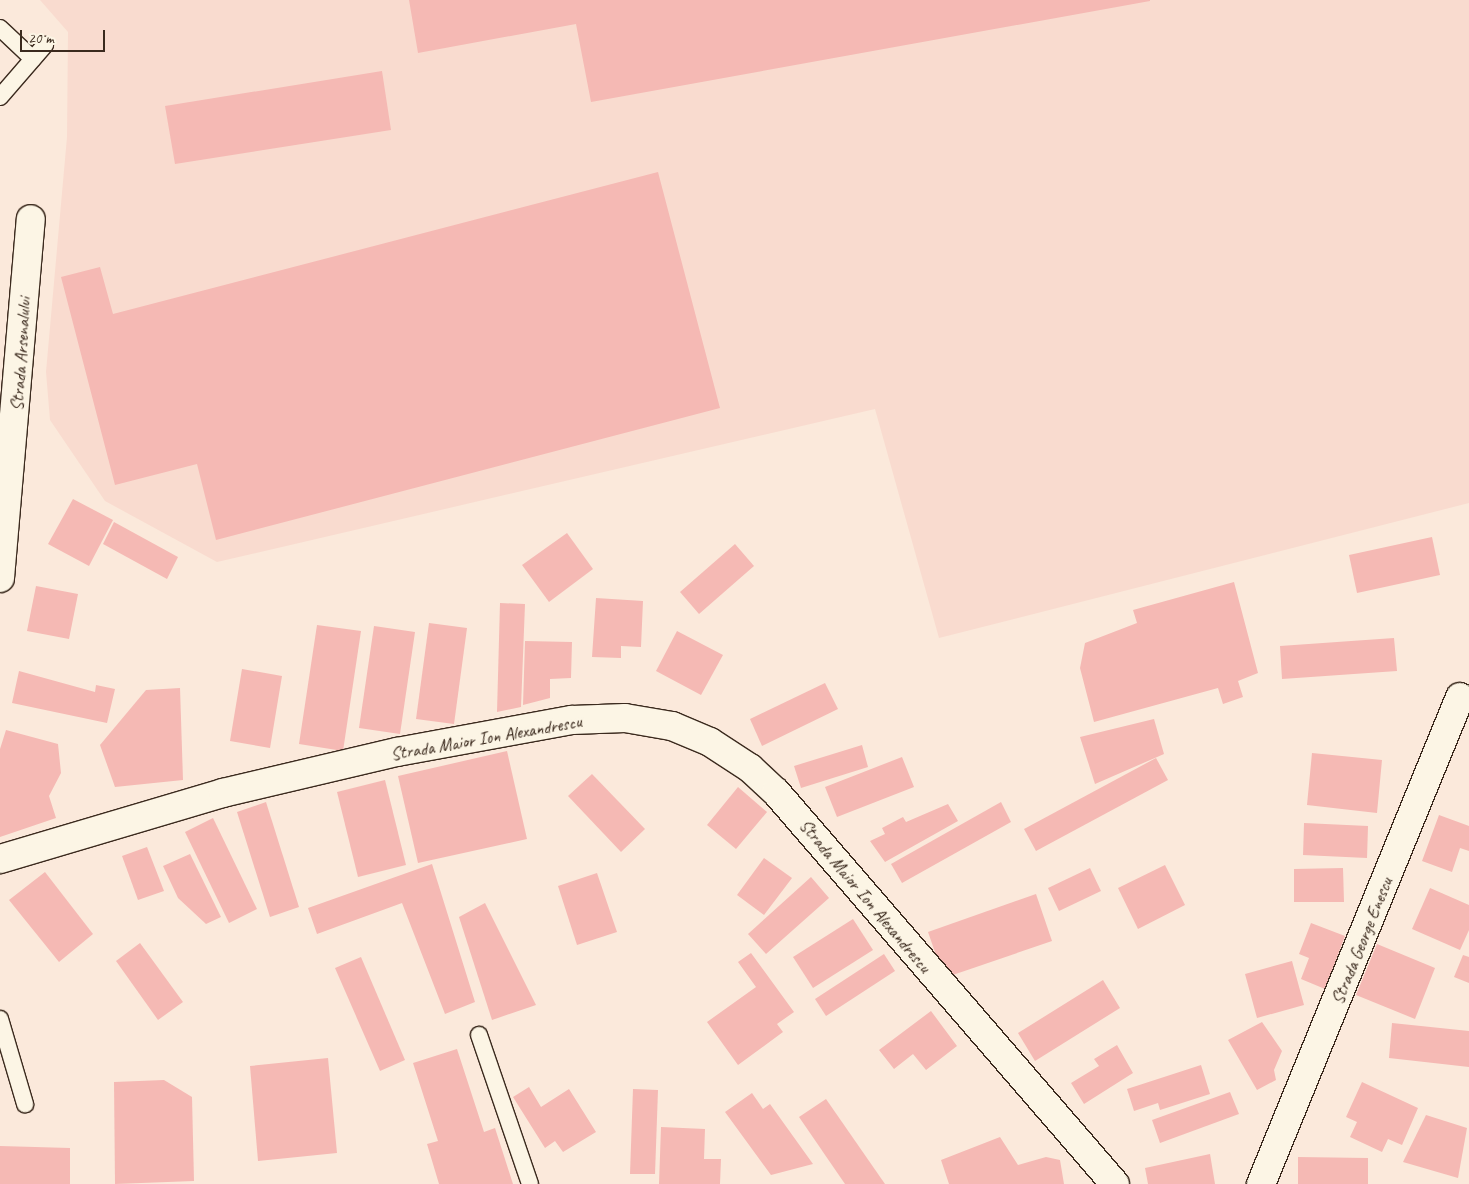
<!DOCTYPE html>
<style>
body{margin:0}
#map{position:relative;width:1469px;height:1184px;overflow:hidden;background:#fbe9db;font-family:Caveat,sans-serif}
div>[style]{position:absolute}
.built>*{inset:0;background:#f9dbcf}
.building>*{inset:0;background:#f5b9b4}
.roads{filter:drop-shadow(1px 0 #3b2a1e) drop-shadow(-1px 0 #3b2a1e) drop-shadow(0 1px #3b2a1e) drop-shadow(0 -1px #3b2a1e)}
.lane>*{height:16px;margin:-8px;padding:0 8px;transform-origin:8px;border-radius:8px;background:#fcf5e5}
.street>*{height:28px;margin:-14px;padding:0 14px;transform-origin:14px;border-radius:14px;background:#fcf5e5}
span{translate:-50% -50%;white-space:nowrap;text-align:center;line-height:1.15;-webkit-text-stroke:4.5px #fcf5e5;paint-order:stroke}
.street-label{font-size:18px;color:#3b2a1e}
.scale{position:absolute;left:20px;top:30px;width:85px;height:22px;box-sizing:border-box;border:2px solid #3b2a1e;border-top:0;padding-left:6px;font-size:15px;line-height:18px;white-space:nowrap;color:#3b2a1e;-webkit-text-stroke:4px #fcf5e5;paint-order:stroke}
</style>
<div id="map">
<div class="built">
<div style="clip-path:polygon(40px 0,1469px 0,1469px 503px,939px 638px,875px 409px,217px 562px,105px 501px,50px 420px,46px 372px,67px 137px,68px 32px)"></div>
</div>
<div class="building">
<div style="clip-path:polygon(409px 0,1150px 0,1150px 1px,591px 102px,576px 24px,418px 53px)"></div>
<div style="clip-path:polygon(382px 71px,391px 130px,175px 164px,165px 106px)"></div>
<div style="clip-path:polygon(658px 172px,720px 408px,216px 540px,197px 464px,115px 485px,61px 277px,100px 267px,113px 314px)"></div>
<div style="clip-path:polygon(73px 499px,113px 520px,89px 566px,48px 544px)"></div>
<div style="clip-path:polygon(114px 522px,178px 557px,167px 579px,103px 544px)"></div>
<div style="clip-path:polygon(567px 533px,593px 569px,549px 602px,522px 565px)"></div>
<div style="clip-path:polygon(1432px 537px,1440px 575px,1357px 593px,1349px 555px)"></div>
<div style="clip-path:polygon(735px 544px,754px 566px,699px 614px,680px 592px)"></div>
<div style="clip-path:polygon(1234px 582px,1258px 673px,1238px 681px,1243px 697px,1223px 704px,1218px 688px,1094px 722px,1080px 668px,1085px 643px,1137px 623px,1133px 610px)"></div>
<div style="clip-path:polygon(36px 586px,78px 594px,69px 639px,27px 631px)"></div>
<div style="clip-path:polygon(596px 598px,643px 601px,641px 647px,621px 646px,621px 658px,592px 657px)"></div>
<div style="clip-path:polygon(500px 603px,525px 604px,521px 707px,497px 712px)"></div>
<div style="clip-path:polygon(429px 623px,467px 628px,454px 724px,416px 719px)"></div>
<div style="clip-path:polygon(317px 625px,361px 631px,343px 751px,299px 744px)"></div>
<div style="clip-path:polygon(374px 626px,415px 632px,400px 734px,359px 728px)"></div>
<div style="clip-path:polygon(677px 631px,723px 655px,701px 695px,656px 671px)"></div>
<div style="clip-path:polygon(1394px 638px,1397px 671px,1282px 679px,1280px 646px)"></div>
<div style="clip-path:polygon(525px 641px,572px 642px,571px 678px,550px 679px,550px 698px,523px 705px)"></div>
<div style="clip-path:polygon(242px 669px,282px 676px,270px 748px,230px 741px)"></div>
<div style="clip-path:polygon(19px 671px,95px 692px,96px 685px,115px 689px,107px 723px,12px 703px)"></div>
<div style="clip-path:polygon(825px 683px,838px 709px,762px 746px,750px 719px)"></div>
<div style="clip-path:polygon(180px 688px,183px 780px,115px 787px,100px 745px,146px 690px)"></div>
<div style="clip-path:polygon(1154px 719px,1164px 754px,1095px 784px,1080px 737px)"></div>
<div style="clip-path:polygon(6px 730px,58px 744px,61px 773px,49px 796px,56px 818px,0 837px,0 749px)"></div>
<div style="clip-path:polygon(862px 745px,868px 767px,801px 788px,794px 766px)"></div>
<div style="clip-path:polygon(507px 751px,527px 839px,418px 863px,398px 776px)"></div>
<div style="clip-path:polygon(1312px 753px,1382px 760px,1377px 813px,1307px 805px)"></div>
<div style="clip-path:polygon(902px 757px,914px 787px,837px 817px,825px 787px)"></div>
<div style="clip-path:polygon(1156px 758px,1168px 780px,1036px 851px,1024px 829px)"></div>
<div style="clip-path:polygon(592px 774px,645px 829px,621px 852px,568px 796px)"></div>
<div style="clip-path:polygon(385px 780px,406px 865px,358px 877px,337px 792px)"></div>
<div style="clip-path:polygon(738px 787px,767px 812px,736px 849px,707px 825px)"></div>
<div style="clip-path:polygon(266px 802px,299px 907px,270px 917px,237px 812px)"></div>
<div style="clip-path:polygon(1001px 802px,1011px 822px,902px 883px,891px 864px)"></div>
<div style="clip-path:polygon(948px 804px,958px 821px,885px 862px,870px 841px,885px 834px,882px 828px,903px 817px,906px 822px)"></div>
<div style="clip-path:polygon(1439px 815px,1469px 826px,1469px 851px,1460px 848px,1452px 872px,1422px 861px)"></div>
<div style="clip-path:polygon(213px 818px,257px 909px,229px 923px,185px 832px)"></div>
<div style="clip-path:polygon(1304px 823px,1368px 826px,1367px 858px,1303px 855px)"></div>
<div style="clip-path:polygon(147px 847px,164px 891px,138px 900px,122px 856px)"></div>
<div style="clip-path:polygon(190px 854px,221px 917px,206px 924px,178px 898px,163px 866px)"></div>
<div style="clip-path:polygon(764px 858px,792px 878px,764px 915px,737px 895px)"></div>
<div style="clip-path:polygon(432px 864px,475px 1002px,445px 1014px,402px 903px,317px 934px,308px 908px)"></div>
<div style="clip-path:polygon(1165px 865px,1185px 905px,1138px 929px,1118px 888px)"></div>
<div style="clip-path:polygon(1090px 868px,1101px 891px,1059px 911px,1048px 888px)"></div>
<div style="clip-path:polygon(1343px 868px,1344px 902px,1294px 902px,1294px 869px)"></div>
<div style="clip-path:polygon(45px 872px,93px 934px,59px 962px,9px 900px)"></div>
<div style="clip-path:polygon(597px 873px,617px 932px,577px 945px,558px 886px)"></div>
<div style="clip-path:polygon(811px 877px,829px 898px,766px 954px,748px 934px)"></div>
<div style="clip-path:polygon(1430px 888px,1469px 905px,1469px 930px,1460px 950px,1412px 929px)"></div>
<div style="clip-path:polygon(1036px 894px,1052px 941px,944px 978px,928px 932px)"></div>
<div style="clip-path:polygon(485px 903px,536px 1005px,492px 1020px,459px 917px)"></div>
<div style="clip-path:polygon(853px 919px,873px 950px,813px 988px,793px 957px)"></div>
<div style="clip-path:polygon(1311px 923px,1345px 936px,1325px 989px,1301px 979px,1309px 958px,1299px 954px)"></div>
<div style="clip-path:polygon(140px 943px,183px 1002px,158px 1020px,116px 961px)"></div>
<div style="clip-path:polygon(1377px 944px,1435px 968px,1415px 1019px,1356px 995px)"></div>
<div style="clip-path:polygon(751px 953px,794px 1012px,777px 1024px,783px 1032px,738px 1065px,707px 1022px,756px 987px,738px 962px)"></div>
<div style="clip-path:polygon(884px 954px,895px 971px,826px 1016px,815px 999px)"></div>
<div style="clip-path:polygon(1463px 955px,1469px 957px,1469px 983px,1454px 977px)"></div>
<div style="clip-path:polygon(361px 957px,405px 1060px,380px 1071px,335px 968px)"></div>
<div style="clip-path:polygon(1292px 961px,1304px 1005px,1257px 1018px,1245px 974px)"></div>
<div style="clip-path:polygon(1103px 980px,1120px 1008px,1035px 1061px,1018px 1033px)"></div>
<div style="clip-path:polygon(931px 1011px,957px 1046px,926px 1070px,913px 1054px,894px 1069px,879px 1050px)"></div>
<div style="clip-path:polygon(1262px 1022px,1282px 1051px,1274px 1070px,1276px 1080px,1257px 1090px,1228px 1040px)"></div>
<div style="clip-path:polygon(1392px 1023px,1469px 1031px,1469px 1067px,1389px 1058px)"></div>
<div style="clip-path:polygon(1117px 1045px,1133px 1073px,1084px 1104px,1071px 1083px,1099px 1066px,1094px 1059px)"></div>
<div style="clip-path:polygon(457px 1049px,484px 1132px,495px 1128px,513px 1184px,439px 1184px,427px 1144px,438px 1141px,413px 1063px)"></div>
<div style="clip-path:polygon(328px 1058px,337px 1153px,258px 1161px,250px 1066px)"></div>
<div style="clip-path:polygon(1201px 1065px,1210px 1094px,1160px 1110px,1158px 1103px,1134px 1111px,1127px 1089px)"></div>
<div style="clip-path:polygon(164px 1080px,192px 1097px,194px 1181px,115px 1184px,114px 1082px)"></div>
<div style="clip-path:polygon(1362px 1082px,1418px 1108px,1402px 1145px,1388px 1139px,1382px 1152px,1350px 1137px,1357px 1122px,1346px 1117px)"></div>
<div style="clip-path:polygon(529px 1087px,541px 1107px,569px 1089px,596px 1132px,563px 1152px,555px 1141px,545px 1148px,513px 1097px)"></div>
<div style="clip-path:polygon(633px 1089px,658px 1090px,655px 1174px,630px 1174px)"></div>
<div style="clip-path:polygon(1230px 1092px,1239px 1114px,1160px 1143px,1152px 1120px)"></div>
<div style="clip-path:polygon(752px 1093px,763px 1109px,770px 1104px,813px 1164px,771px 1175px,725px 1112px)"></div>
<div style="clip-path:polygon(826px 1099px,885px 1184px,845px 1184px,799px 1117px)"></div>
<div style="clip-path:polygon(1426px 1115px,1467px 1128px,1458px 1178px,1403px 1162px)"></div>
<div style="clip-path:polygon(661px 1127px,705px 1129px,704px 1159px,721px 1159px,720px 1184px,659px 1184px)"></div>
<div style="clip-path:polygon(1000px 1137px,1018px 1165px,1046px 1157px,1060px 1160px,1064px 1184px,949px 1184px,941px 1160px)"></div>
<div style="clip-path:polygon(0 1146px,70px 1148px,70px 1184px,0 1184px)"></div>
<div style="clip-path:polygon(1210px 1154px,1215px 1184px,1148px 1184px,1145px 1168px)"></div>
<div style="clip-path:polygon(1298px 1157px,1368px 1158px,1368px 1184px,1298px 1184px)"></div>
</div>
<div class="roads">
<div class="lane">
<div style="left:0;top:28px;width:45px;rotate:43.2deg"></div>
<div style="left:0;top:97px;width:69px;rotate:-49.1deg"></div>
<div style="left:0;top:1019px;width:89px;rotate:73.6deg"></div>
<div style="left:479px;top:1035px;width:157px;rotate:71.1deg"></div>
</div>
<div class="street">
<div style="left:0;top:578px;width:360px;rotate:-85.1deg"></div>
<div style="left:0;top:859px;width:233px;rotate:-16.5deg"></div>
<div style="left:223px;top:793px;width:179px;rotate:-13.3deg"></div>
<div style="left:397px;top:752px;width:178px;rotate:-10.4deg"></div>
<div style="left:572px;top:720px;width:53px;rotate:-2.2deg"></div>
<div style="left:625px;top:718px;width:48px;rotate:9.7deg"></div>
<div style="left:672px;top:726px;width:41px;rotate:22.8deg"></div>
<div style="left:710px;top:742px;width:48px;rotate:33deg"></div>
<div style="left:750px;top:768px;width:35px;rotate:43deg"></div>
<div style="left:776px;top:792px;width:518px;rotate:49.15deg"></div>
<div style="left:1261px;top:1184px;width:526px;rotate:-67.77deg"></div>
</div>
</div>
<div class="street-label">
<span style="left:21px;top:354px;rotate:-86deg">Strada Arsenalului</span>
<span style="left:486px;top:738px;rotate:-10deg">Strada Maior Ion Alexandrescu</span>
<span style="left:865px;top:896px;rotate:50deg">Strada Maior Ion Alexandrescu</span>
<span style="left:1362px;top:941px;rotate:-68deg">Strada George Enescu</span>
</div>
<div class="scale">20 m</div>
</div>
